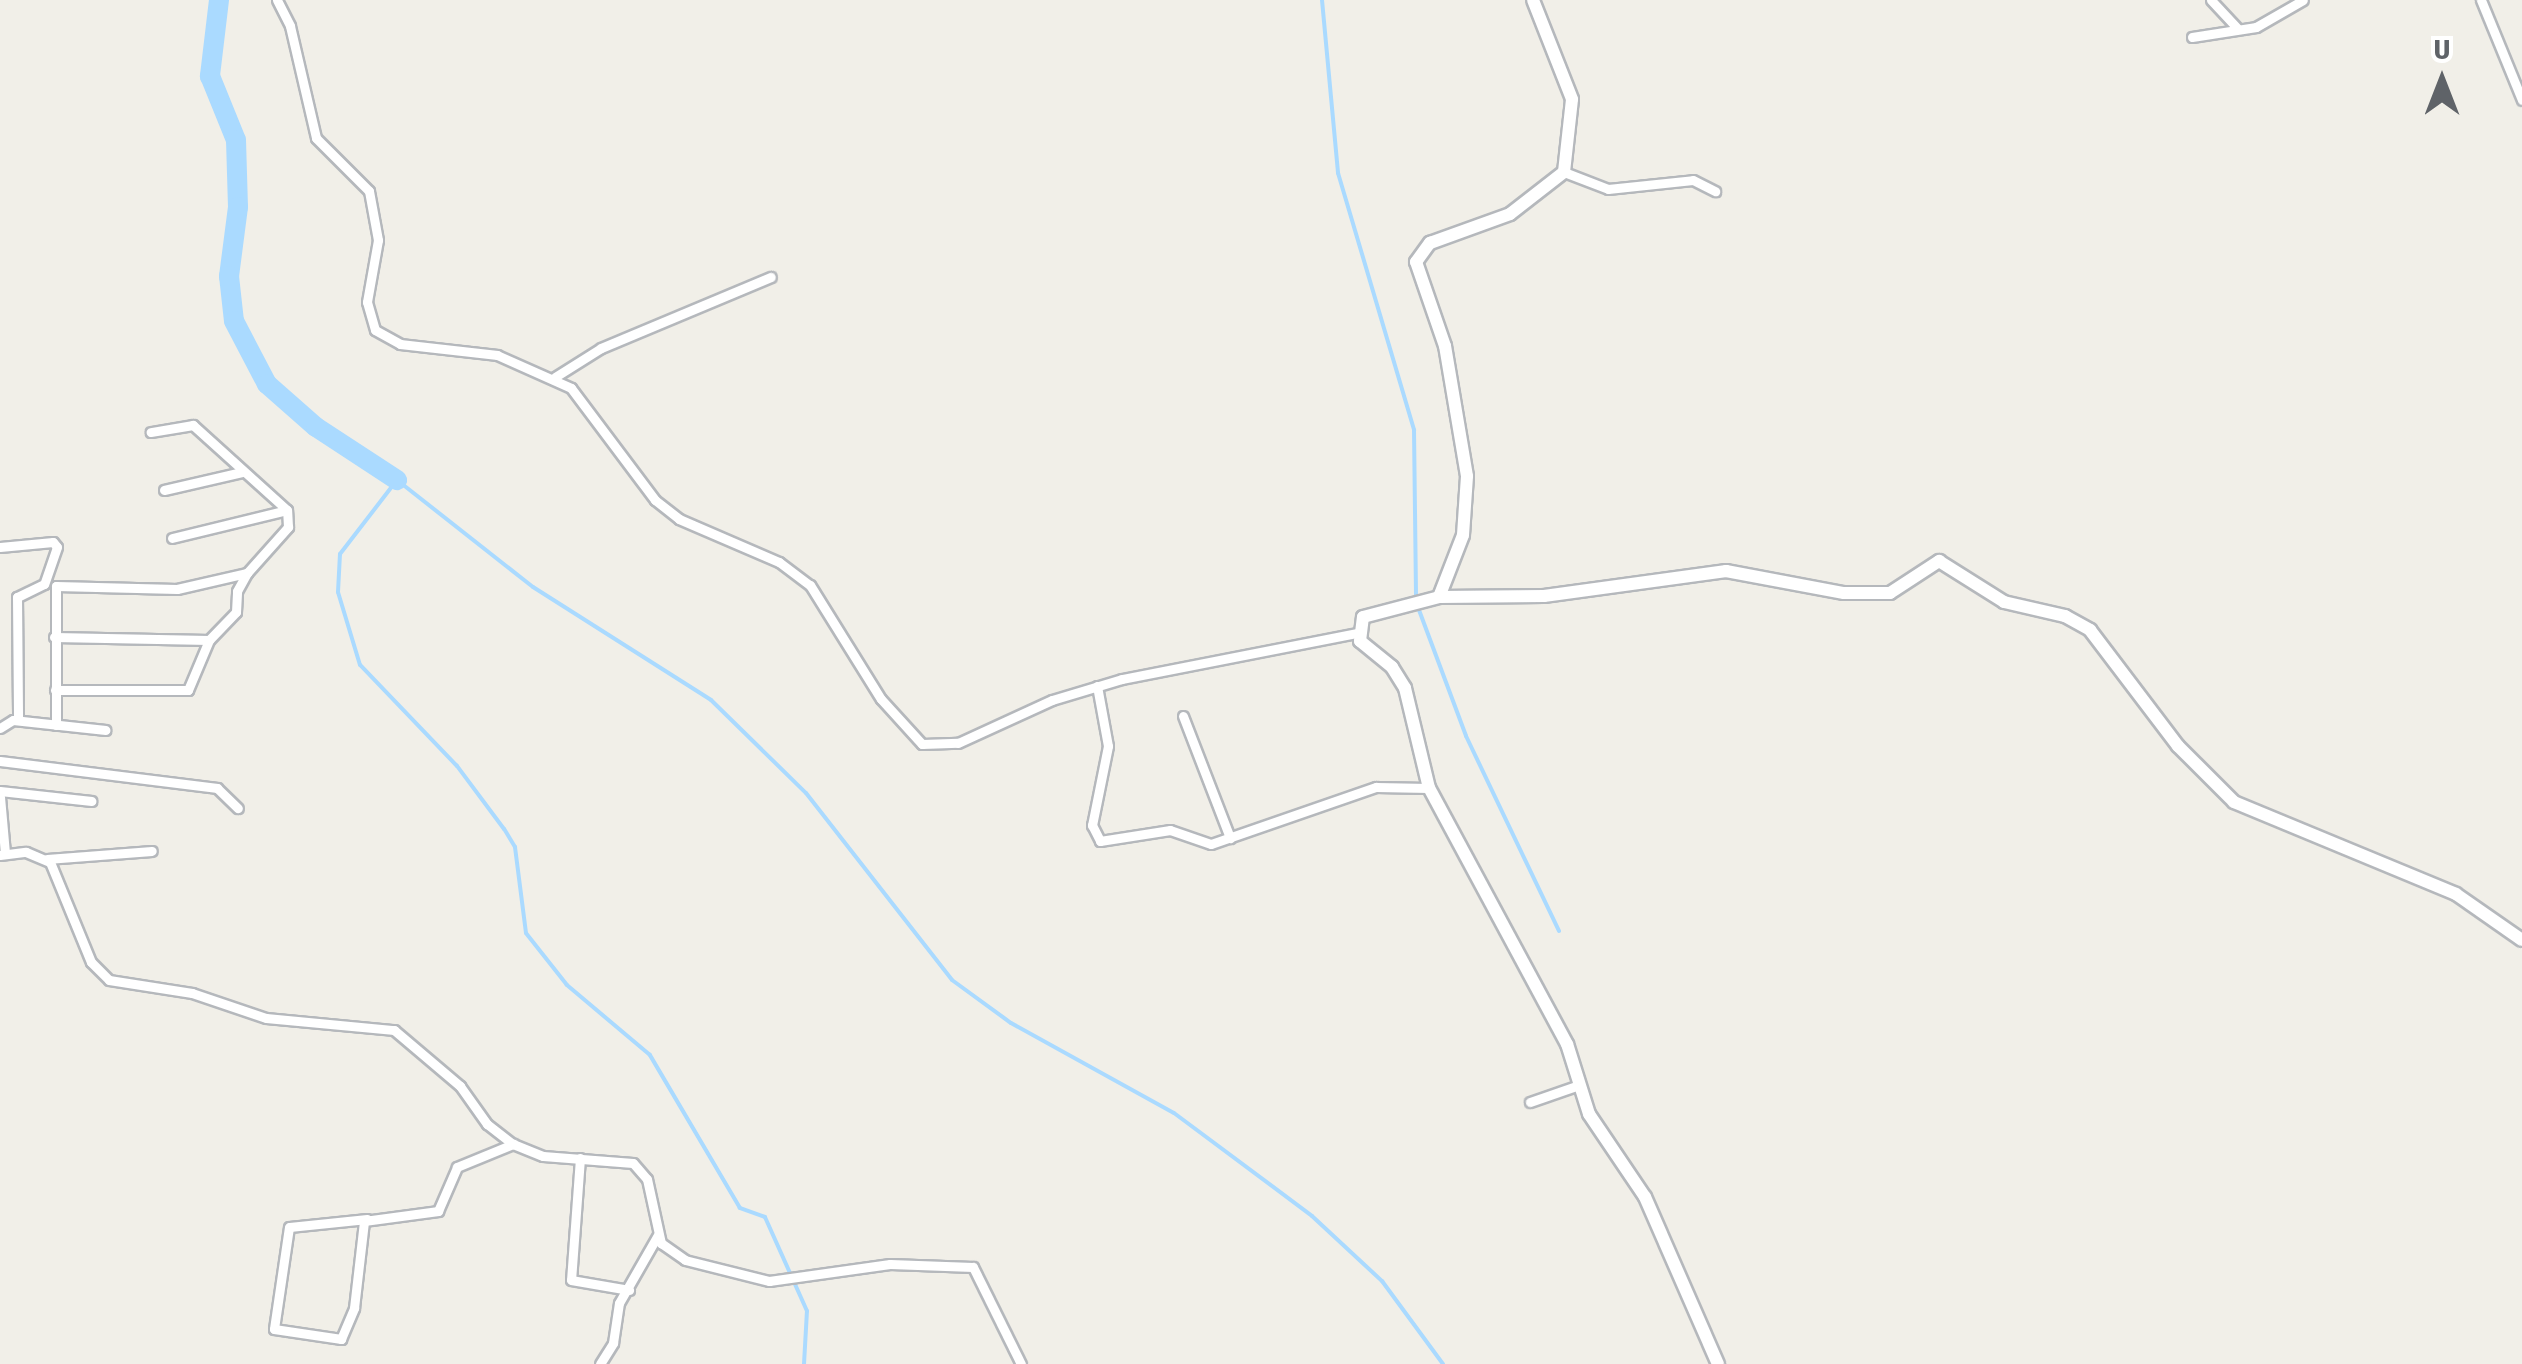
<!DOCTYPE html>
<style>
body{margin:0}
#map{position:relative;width:2522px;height:1364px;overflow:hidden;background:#f1efe8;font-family:"Fira Sans Condensed",sans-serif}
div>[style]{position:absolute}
.stream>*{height:4px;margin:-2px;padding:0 2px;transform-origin:2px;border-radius:2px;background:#aadaff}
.river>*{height:20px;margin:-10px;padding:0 10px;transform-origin:10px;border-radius:10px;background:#aadaff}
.roads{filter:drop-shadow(2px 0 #b5b8bc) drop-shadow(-2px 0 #b5b8bc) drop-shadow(0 2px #b5b8bc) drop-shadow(0 -2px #b5b8bc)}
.street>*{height:9px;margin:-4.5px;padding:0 4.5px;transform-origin:4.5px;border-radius:4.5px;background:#fff}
.secondary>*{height:12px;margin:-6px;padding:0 6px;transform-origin:6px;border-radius:6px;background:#fff}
span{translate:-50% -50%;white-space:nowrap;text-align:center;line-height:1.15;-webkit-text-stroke:8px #fff;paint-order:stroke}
.north{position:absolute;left:2392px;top:30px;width:100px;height:100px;-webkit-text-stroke:8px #fff;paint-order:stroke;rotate:0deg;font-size:28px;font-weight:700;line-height:40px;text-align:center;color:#5f6368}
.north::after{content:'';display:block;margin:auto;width:35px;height:45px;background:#5f6368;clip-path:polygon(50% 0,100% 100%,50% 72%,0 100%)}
</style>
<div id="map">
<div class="stream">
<div style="left:1322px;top:0;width:174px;rotate:84.7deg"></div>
<div style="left:1338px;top:173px;width:268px;rotate:73.5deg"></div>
<div style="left:1414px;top:430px;width:172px;rotate:89.3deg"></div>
<div style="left:1416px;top:602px;width:143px;rotate:69.5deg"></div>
<div style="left:1466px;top:736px;width:216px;rotate:64.5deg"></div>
<div style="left:804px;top:1364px;width:53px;rotate:-86.8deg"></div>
<div style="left:807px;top:1311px;width:103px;rotate:-114.1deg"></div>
<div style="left:765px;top:1217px;width:27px;rotate:-160deg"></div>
<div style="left:740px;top:1208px;width:178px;rotate:-120.5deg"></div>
<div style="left:650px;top:1055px;width:109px;rotate:-139.9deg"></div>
<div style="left:567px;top:985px;width:66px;rotate:-128.3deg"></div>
<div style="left:526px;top:933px;width:87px;rotate:-97.3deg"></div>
<div style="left:515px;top:847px;width:21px;rotate:-121deg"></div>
<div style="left:504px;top:829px;width:79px;rotate:-126.7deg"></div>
<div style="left:457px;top:766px;width:140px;rotate:-133.8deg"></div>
<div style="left:360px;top:665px;width:76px;rotate:-106.8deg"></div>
<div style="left:338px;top:592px;width:38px;rotate:-87deg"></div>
<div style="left:340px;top:554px;width:93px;rotate:-52.4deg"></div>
<div style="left:397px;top:480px;width:173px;rotate:38.2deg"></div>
<div style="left:533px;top:587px;width:211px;rotate:32.4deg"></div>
<div style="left:711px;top:700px;width:133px;rotate:44.4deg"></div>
<div style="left:806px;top:793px;width:237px;rotate:52deg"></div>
<div style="left:952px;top:980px;width:73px;rotate:36.1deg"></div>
<div style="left:1011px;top:1023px;width:186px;rotate:28.9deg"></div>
<div style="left:1174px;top:1113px;width:172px;rotate:36.7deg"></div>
<div style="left:1312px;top:1216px;width:96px;rotate:42.9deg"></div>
<div style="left:1382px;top:1281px;width:103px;rotate:53.7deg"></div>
</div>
<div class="river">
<div style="left:219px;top:0;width:77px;rotate:96.8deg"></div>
<div style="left:210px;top:76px;width:69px;rotate:67.9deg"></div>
<div style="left:236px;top:140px;width:67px;rotate:88.3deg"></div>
<div style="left:238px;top:207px;width:70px;rotate:97.4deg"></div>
<div style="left:229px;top:276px;width:45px;rotate:83.7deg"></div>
<div style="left:234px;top:321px;width:71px;rotate:62.4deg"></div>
<div style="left:267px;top:384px;width:65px;rotate:41.3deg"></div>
<div style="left:316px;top:427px;width:97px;rotate:33.2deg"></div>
</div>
<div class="roads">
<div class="street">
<div style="left:277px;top:0;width:29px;rotate:63deg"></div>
<div style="left:290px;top:26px;width:115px;rotate:76.9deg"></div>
<div style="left:316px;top:138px;width:75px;rotate:45deg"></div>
<div style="left:369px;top:191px;width:50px;rotate:79.6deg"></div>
<div style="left:378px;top:240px;width:63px;rotate:100.1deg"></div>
<div style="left:367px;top:302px;width:29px;rotate:74deg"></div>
<div style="left:375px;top:330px;width:29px;rotate:29deg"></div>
<div style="left:400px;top:344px;width:98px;rotate:6.5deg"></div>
<div style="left:497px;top:355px;width:81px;rotate:24deg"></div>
<div style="left:571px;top:388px;width:140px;rotate:53.1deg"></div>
<div style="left:655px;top:500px;width:31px;rotate:38deg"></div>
<div style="left:679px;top:519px;width:109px;rotate:23.3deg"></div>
<div style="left:779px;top:562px;width:39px;rotate:37deg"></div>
<div style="left:810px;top:585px;width:134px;rotate:58.1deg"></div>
<div style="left:881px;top:699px;width:61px;rotate:47.7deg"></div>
<div style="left:922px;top:744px;width:36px;rotate:-2deg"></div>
<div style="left:958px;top:743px;width:103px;rotate:-24.6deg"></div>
<div style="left:1052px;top:700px;width:73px;rotate:-16.7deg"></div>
<div style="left:1122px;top:679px;width:238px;rotate:-11.1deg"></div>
<div style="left:2211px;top:0;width:38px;rotate:47deg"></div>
<div style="left:2481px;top:0;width:108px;rotate:67.7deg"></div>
<div style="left:2192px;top:37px;width:65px;rotate:-8.9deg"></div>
<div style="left:2256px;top:27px;width:54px;rotate:-29.9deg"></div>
<div style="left:1564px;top:172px;width:47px;rotate:21.1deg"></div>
<div style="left:1608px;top:189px;width:85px;rotate:-6deg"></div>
<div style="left:1693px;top:180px;width:25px;rotate:27deg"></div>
<div style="left:555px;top:377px;width:54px;rotate:-32.2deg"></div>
<div style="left:601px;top:348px;width:184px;rotate:-22.7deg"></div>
<div style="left:164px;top:490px;width:80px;rotate:-13deg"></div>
<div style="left:172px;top:538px;width:118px;rotate:-13.7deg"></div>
<div style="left:0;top:547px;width:53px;rotate:-5.4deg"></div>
<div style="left:53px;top:542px;width:6px;rotate:51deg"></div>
<div style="left:57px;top:547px;width:39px;rotate:109deg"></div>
<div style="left:44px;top:584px;width:30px;rotate:154deg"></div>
<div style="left:17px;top:597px;width:123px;rotate:89.5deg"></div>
<div style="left:54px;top:637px;width:155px;rotate:1.1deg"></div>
<div style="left:1097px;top:686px;width:61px;rotate:79.6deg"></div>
<div style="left:1108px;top:746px;width:81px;rotate:101.4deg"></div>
<div style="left:1092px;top:825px;width:18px;rotate:63deg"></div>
<div style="left:1100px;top:841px;width:71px;rotate:-8.9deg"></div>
<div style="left:1170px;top:830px;width:43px;rotate:18.9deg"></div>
<div style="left:1211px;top:844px;width:175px;rotate:-19.1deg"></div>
<div style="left:1376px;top:787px;width:53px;rotate:1.1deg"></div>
<div style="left:55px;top:690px;width:133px"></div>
<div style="left:188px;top:690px;width:54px;rotate:-67.2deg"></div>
<div style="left:209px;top:640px;width:39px;rotate:-46deg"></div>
<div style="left:236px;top:612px;width:21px;rotate:-87deg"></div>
<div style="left:237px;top:591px;width:21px;rotate:-61deg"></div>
<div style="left:1183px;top:716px;width:131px;rotate:68.9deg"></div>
<div style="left:56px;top:725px;width:139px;rotate:-90deg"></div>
<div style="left:56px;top:586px;width:121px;rotate:1.4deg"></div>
<div style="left:177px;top:589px;width:72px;rotate:-12.9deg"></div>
<div style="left:247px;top:573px;width:62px;rotate:-48.3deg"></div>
<div style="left:288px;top:527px;width:17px;rotate:-93deg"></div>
<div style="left:287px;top:510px;width:127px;rotate:-137.9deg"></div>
<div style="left:193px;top:425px;width:43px;rotate:170.5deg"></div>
<div style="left:0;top:728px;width:15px;rotate:-32deg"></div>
<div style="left:13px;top:720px;width:93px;rotate:6.2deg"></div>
<div style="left:0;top:761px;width:219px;rotate:7.1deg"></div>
<div style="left:217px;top:788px;width:29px;rotate:44deg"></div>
<div style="left:0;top:791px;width:92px;rotate:6.3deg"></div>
<div style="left:0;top:797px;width:56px;rotate:84.9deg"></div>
<div style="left:0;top:855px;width:26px;rotate:-7deg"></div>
<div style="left:26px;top:852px;width:26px;rotate:23deg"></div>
<div style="left:50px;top:862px;width:108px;rotate:67.7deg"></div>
<div style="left:91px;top:962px;width:25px;rotate:45deg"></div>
<div style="left:109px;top:980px;width:84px;rotate:8.9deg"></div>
<div style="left:192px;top:993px;width:78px;rotate:18.7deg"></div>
<div style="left:266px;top:1018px;width:129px;rotate:5.4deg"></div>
<div style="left:394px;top:1030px;width:87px;rotate:40.3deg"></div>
<div style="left:460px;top:1086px;width:47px;rotate:54.6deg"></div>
<div style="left:487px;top:1124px;width:33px;rotate:38deg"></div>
<div style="left:513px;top:1144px;width:32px;rotate:22deg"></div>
<div style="left:543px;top:1156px;width:90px;rotate:4.4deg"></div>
<div style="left:633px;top:1163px;width:21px;rotate:49deg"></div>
<div style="left:647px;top:1179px;width:66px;rotate:77.7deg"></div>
<div style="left:661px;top:1243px;width:29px;rotate:35deg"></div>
<div style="left:685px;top:1260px;width:87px;rotate:14deg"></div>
<div style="left:769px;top:1281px;width:122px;rotate:-8deg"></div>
<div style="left:890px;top:1264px;width:83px;rotate:2.1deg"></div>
<div style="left:973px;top:1267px;width:108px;rotate:63.7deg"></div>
<div style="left:47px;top:859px;width:105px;rotate:-4.4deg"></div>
<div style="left:1530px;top:1102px;width:52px;rotate:-19.1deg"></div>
<div style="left:580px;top:1158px;width:122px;rotate:94.2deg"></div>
<div style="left:571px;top:1280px;width:59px;rotate:9.8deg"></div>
<div style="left:367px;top:1219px;width:78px;rotate:174.1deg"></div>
<div style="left:289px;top:1227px;width:103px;rotate:98.4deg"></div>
<div style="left:274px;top:1329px;width:68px;rotate:8.5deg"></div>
<div style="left:341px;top:1339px;width:34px;rotate:-67deg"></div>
<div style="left:354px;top:1308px;width:88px;rotate:-83.4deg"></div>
<div style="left:364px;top:1221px;width:75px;rotate:-7.7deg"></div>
<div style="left:438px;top:1211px;width:48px;rotate:-66.6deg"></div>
<div style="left:457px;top:1167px;width:61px;rotate:-22.3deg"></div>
<div style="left:600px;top:1364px;width:25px;rotate:-58deg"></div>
<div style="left:613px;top:1343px;width:40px;rotate:-81.5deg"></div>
<div style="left:619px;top:1303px;width:78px;rotate:-60.2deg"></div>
</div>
<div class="secondary">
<div style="left:1439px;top:597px;width:66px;rotate:-68.8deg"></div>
<div style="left:1463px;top:535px;width:59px;rotate:-86.1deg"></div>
<div style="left:1467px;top:476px;width:132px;rotate:-99.6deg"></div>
<div style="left:1445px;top:346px;width:89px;rotate:-109deg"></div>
<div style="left:1416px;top:262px;width:24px;rotate:-54deg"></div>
<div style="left:1430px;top:243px;width:85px;rotate:-19.9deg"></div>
<div style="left:1510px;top:214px;width:68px;rotate:-37.9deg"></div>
<div style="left:1564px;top:172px;width:73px;rotate:-83.7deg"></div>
<div style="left:1572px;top:99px;width:106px;rotate:-111.5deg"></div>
<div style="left:1718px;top:1364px;width:182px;rotate:-113.6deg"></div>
<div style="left:1645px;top:1197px;width:100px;rotate:-124deg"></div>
<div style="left:1589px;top:1114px;width:73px;rotate:-107.4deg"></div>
<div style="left:1567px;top:1044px;width:291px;rotate:-118.3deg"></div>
<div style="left:1429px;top:788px;width:103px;rotate:-103.5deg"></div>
<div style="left:1405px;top:688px;width:25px;rotate:-122deg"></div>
<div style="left:1392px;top:667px;width:41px;rotate:-140.9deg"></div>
<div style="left:1360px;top:641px;width:24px;rotate:-83deg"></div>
<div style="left:1363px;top:617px;width:79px;rotate:-14.7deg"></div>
<div style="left:1439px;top:597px;width:105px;rotate:-0.5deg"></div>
<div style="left:1544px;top:596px;width:184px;rotate:-7.8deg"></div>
<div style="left:1726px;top:571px;width:120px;rotate:10.6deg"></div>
<div style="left:1844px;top:593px;width:46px"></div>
<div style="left:1890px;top:593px;width:59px;rotate:-33.1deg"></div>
<div style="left:1939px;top:561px;width:77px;rotate:32.2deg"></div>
<div style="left:2004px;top:602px;width:63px;rotate:12.9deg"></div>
<div style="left:2065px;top:616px;width:29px;rotate:29deg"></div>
<div style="left:2090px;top:630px;width:146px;rotate:52.8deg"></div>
<div style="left:2178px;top:746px;width:79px;rotate:45deg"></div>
<div style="left:2234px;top:802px;width:240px;rotate:22.5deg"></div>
<div style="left:2456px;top:894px;width:80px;rotate:34.9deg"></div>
</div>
</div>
<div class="north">U</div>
</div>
